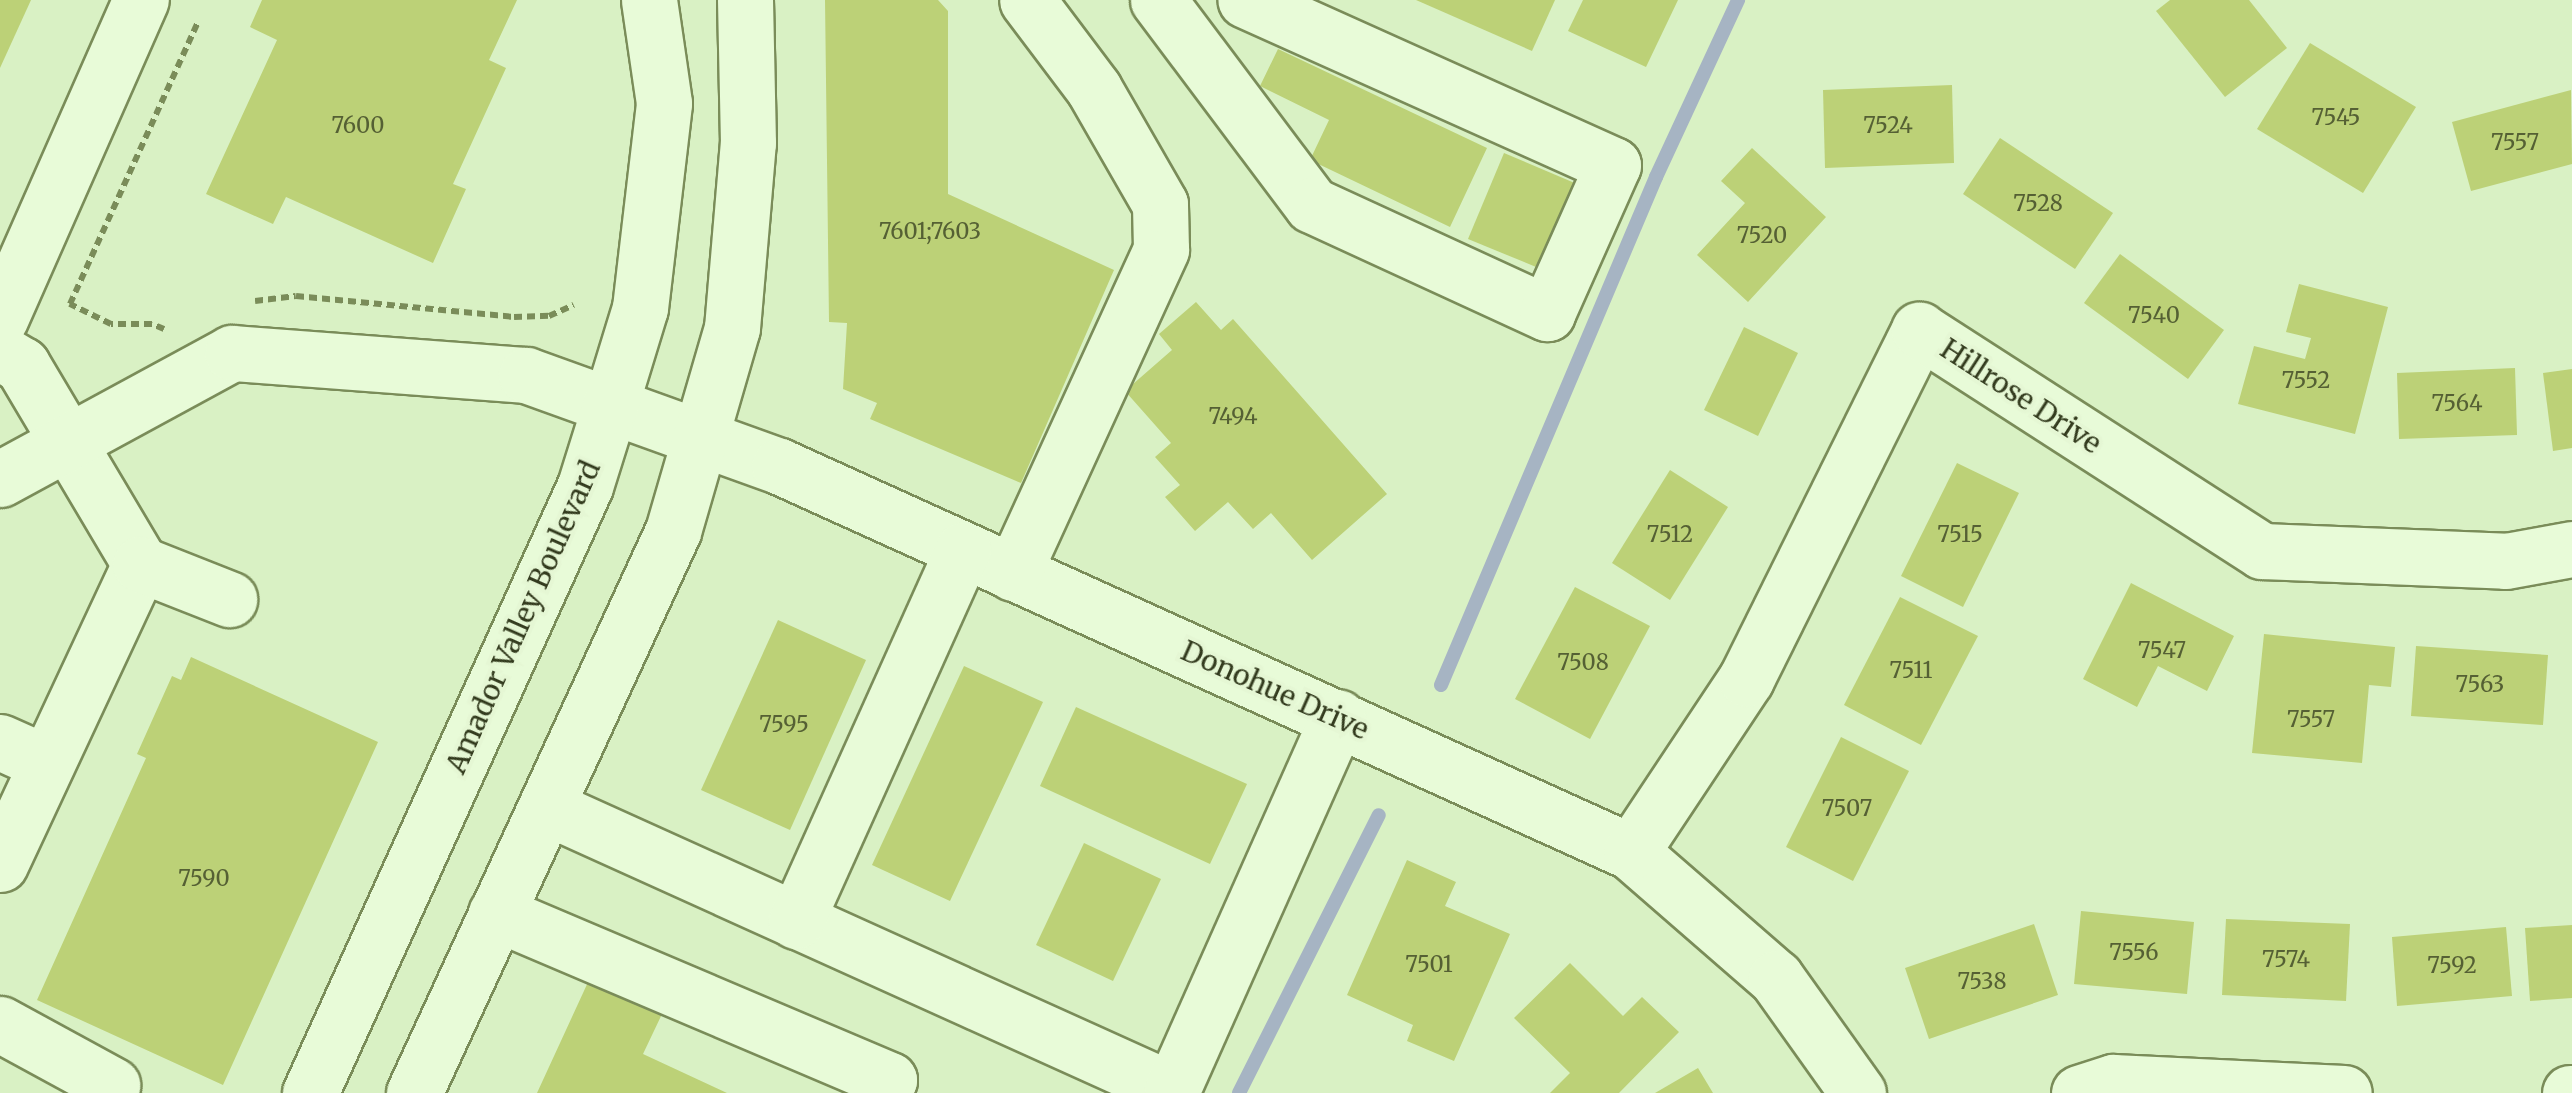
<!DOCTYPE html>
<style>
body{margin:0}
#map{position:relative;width:2572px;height:1093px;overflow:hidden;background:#d9f1c4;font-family:Merriweather,serif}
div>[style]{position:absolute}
.stream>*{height:14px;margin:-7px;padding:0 7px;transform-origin:7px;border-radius:7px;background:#a6b4c3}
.building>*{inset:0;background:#bcd177}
.path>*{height:6px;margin-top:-3px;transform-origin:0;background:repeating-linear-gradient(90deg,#7a8c59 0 8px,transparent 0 13px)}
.roads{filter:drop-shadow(2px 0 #7a8c59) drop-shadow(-2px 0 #7a8c59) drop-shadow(0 2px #7a8c59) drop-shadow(0 -2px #7a8c59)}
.minor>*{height:55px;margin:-27.5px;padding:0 27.5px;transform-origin:27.5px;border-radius:27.5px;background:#e8fbd8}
span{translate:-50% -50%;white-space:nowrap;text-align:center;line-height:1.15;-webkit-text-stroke:8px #e5f7d4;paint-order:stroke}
.number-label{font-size:22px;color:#556034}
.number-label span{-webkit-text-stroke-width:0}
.street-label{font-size:28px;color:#333b1e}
</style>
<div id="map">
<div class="stream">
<div style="left:1441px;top:685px;width:552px;rotate:-67.06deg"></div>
<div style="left:1656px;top:177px;width:195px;rotate:-65.1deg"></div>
<div style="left:1239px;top:1093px;width:311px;rotate:-63.3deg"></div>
</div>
<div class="building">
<div style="clip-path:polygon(0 0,31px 0,0 68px)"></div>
<div style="clip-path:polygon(262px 0,517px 0,489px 60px,506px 68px,453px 184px,466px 189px,433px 263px,286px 197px,273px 224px,206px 194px,277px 40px,250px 27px)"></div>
<div style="clip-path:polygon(825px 0,938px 0,948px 11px,948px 194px,1114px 270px,1021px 483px,870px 419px,877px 403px,843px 389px,847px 323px,829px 322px)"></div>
<div style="clip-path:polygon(1416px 0,1555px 0,1532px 51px)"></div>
<div style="clip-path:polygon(1583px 0,1678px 0,1646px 67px,1568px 31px)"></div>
<div style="clip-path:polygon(2170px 0,2249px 0,2287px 48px,2225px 97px,2156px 11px)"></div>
<div style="clip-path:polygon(2310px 43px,2416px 107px,2363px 193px,2257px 129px)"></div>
<div style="clip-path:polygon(1278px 49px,1487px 148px,1450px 227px,1310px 160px,1329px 120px,1260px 86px)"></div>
<div style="clip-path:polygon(1952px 85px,1954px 163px,1825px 168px,1823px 90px)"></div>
<div style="clip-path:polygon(2571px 90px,2572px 164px,2471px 191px,2452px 122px)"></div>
<div style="clip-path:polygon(2000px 138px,2113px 213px,2075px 269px,1963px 194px)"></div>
<div style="clip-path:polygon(1752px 148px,1826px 217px,1748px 302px,1697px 255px,1745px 203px,1721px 181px)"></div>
<div style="clip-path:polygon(1504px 153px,1577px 184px,1541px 269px,1468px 239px)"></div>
<div style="clip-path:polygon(2120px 254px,2224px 330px,2188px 379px,2084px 303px)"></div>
<div style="clip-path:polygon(2299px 284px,2388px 307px,2355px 434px,2238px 404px,2254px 346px,2305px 359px,2311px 338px,2286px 332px)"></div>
<div style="clip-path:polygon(1196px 302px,1221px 330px,1233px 319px,1387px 494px,1312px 560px,1271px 513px,1253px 529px,1228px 502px,1195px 531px,1165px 497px,1180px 485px,1155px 457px,1171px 443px,1125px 391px,1172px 350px,1159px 334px)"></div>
<div style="clip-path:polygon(1744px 327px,1798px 353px,1758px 436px,1704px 410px)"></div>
<div style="clip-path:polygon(2515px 368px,2517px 435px,2399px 439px,2397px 373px)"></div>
<div style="clip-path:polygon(2572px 369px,2572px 448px,2553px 451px,2543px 373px)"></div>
<div style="clip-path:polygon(1957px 463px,2019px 493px,1963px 607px,1901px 576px)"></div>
<div style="clip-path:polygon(1670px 470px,1728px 507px,1670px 600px,1612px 563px)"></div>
<div style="clip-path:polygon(2131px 583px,2234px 636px,2207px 691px,2158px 666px,2137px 707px,2083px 679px)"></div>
<div style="clip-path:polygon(1575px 587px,1650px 626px,1590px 739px,1515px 699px)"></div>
<div style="clip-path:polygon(1900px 597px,1978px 636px,1921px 745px,1844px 705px)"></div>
<div style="clip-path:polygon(778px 620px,866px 660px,790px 830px,701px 790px)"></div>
<div style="clip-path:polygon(2264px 634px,2395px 647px,2391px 687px,2369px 685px,2362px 763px,2252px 753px)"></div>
<div style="clip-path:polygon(2416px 646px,2548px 655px,2543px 725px,2411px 716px)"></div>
<div style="clip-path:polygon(191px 657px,378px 742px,223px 1085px,37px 1000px,146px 758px,137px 754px,172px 676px,181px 680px)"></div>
<div style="clip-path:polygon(964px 666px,1043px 702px,950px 901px,872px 865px)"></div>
<div style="clip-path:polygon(1076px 707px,1247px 784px,1210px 864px,1040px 786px)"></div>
<div style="clip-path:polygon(1841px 737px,1909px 771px,1853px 881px,1786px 847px)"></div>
<div style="clip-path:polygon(1084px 843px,1161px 879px,1113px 981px,1036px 945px)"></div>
<div style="clip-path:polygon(1407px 860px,1456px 882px,1445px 906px,1510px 934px,1454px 1061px,1407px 1041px,1413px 1025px,1347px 995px)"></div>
<div style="clip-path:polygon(2081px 911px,2194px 922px,2187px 994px,2074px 984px)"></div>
<div style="clip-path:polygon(2226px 919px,2350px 924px,2346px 1001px,2222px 995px)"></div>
<div style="clip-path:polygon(2034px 924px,2058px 995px,1929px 1039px,1905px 968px)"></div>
<div style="clip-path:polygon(2572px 925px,2572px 998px,2530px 1001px,2525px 928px)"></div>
<div style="clip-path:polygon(2506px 927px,2512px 996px,2397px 1006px,2392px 937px)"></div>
<div style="clip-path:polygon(1570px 963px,1623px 1016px,1642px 997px,1679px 1032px,1619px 1093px,1550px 1093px,1570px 1073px,1514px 1018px)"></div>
<div style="clip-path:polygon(589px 980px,662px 1014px,643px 1054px,727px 1093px,537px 1093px)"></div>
<div style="clip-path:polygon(1698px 1068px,1713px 1093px,1655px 1093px)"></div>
</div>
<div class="path">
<div style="left:255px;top:301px;width:41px;rotate:-7deg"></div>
<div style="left:296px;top:296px;width:219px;rotate:5.5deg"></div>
<div style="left:514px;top:317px;width:35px;rotate:-2deg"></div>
<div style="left:549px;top:316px;width:27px;rotate:-24deg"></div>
<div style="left:164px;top:329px;width:13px;rotate:-157deg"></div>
<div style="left:152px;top:324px;width:41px;rotate:180deg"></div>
<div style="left:111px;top:324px;width:46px;rotate:-154deg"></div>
<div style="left:70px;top:304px;width:310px;rotate:-65.6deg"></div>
</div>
<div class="roads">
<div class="minor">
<div style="left:1158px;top:0;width:256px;rotate:53.1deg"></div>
<div style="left:1312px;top:205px;width:259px;rotate:24.7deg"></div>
<div style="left:1547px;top:313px;width:162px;rotate:-66deg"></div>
<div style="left:1613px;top:165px;width:403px;rotate:-155.8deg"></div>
<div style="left:0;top:319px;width:349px;rotate:-66.2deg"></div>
<div style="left:0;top:352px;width:26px;rotate:31deg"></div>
<div style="left:22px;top:365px;width:231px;rotate:59.3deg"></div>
<div style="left:140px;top:564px;width:331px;rotate:115deg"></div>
<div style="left:0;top:479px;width:264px;rotate:-28.5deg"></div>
<div style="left:232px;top:353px;width:295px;rotate:4.3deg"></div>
<div style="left:526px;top:375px;width:269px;rotate:19.8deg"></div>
<div style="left:779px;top:466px;width:935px;rotate:24.37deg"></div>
<div style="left:1631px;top:852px;width:192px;rotate:41deg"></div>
<div style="left:1776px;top:978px;width:141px;rotate:54.5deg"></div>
<div style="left:140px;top:564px;width:96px;rotate:21.5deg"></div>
<div style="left:1013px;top:573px;width:356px;rotate:-65.4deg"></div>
<div style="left:1161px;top:249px;width:45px;rotate:-91.3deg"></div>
<div style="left:1160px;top:204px;width:133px;rotate:-119.9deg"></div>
<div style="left:1094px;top:89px;width:111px;rotate:-127deg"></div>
<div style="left:0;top:742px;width:51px;rotate:24.1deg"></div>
<div style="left:546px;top:807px;width:687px;rotate:24.33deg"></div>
<div style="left:1172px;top:1090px;width:408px;rotate:-66deg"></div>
<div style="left:1631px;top:852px;width:208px;rotate:-56.4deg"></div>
<div style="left:1746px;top:679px;width:390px;rotate:-63.6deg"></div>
<div style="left:1919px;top:330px;width:408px;rotate:32.8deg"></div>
<div style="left:2262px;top:551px;width:244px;rotate:2.3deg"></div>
<div style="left:2506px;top:561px;width:67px;rotate:-10.3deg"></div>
<div style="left:496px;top:913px;width:427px;rotate:23deg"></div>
<div style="left:889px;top:1080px;width:14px;rotate:115deg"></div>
<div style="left:796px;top:921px;width:407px;rotate:-65.8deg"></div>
<div style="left:0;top:1024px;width:128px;rotate:28.6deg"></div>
<div style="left:310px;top:1093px;width:666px;rotate:-65.63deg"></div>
<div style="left:585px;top:486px;width:84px;rotate:-72.6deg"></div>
<div style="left:610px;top:406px;width:102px;rotate:-73deg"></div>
<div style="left:640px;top:308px;width:206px;rotate:-83.3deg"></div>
<div style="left:664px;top:103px;width:104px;rotate:-98.3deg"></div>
<div style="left:414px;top:1093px;width:619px;rotate:-65.26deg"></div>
<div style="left:673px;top:531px;width:211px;rotate:-73.8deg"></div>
<div style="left:732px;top:328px;width:186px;rotate:-85.1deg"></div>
<div style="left:748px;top:143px;width:143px;rotate:-91.2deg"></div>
<div style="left:2079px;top:1093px;width:36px;rotate:-18deg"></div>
<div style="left:2113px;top:1082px;width:231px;rotate:2.7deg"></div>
<div style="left:2570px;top:1093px;width:2px"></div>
</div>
</div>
<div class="number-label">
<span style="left:2336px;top:118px">7545</span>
<span style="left:358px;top:126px">7600</span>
<span style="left:1888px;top:126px">7524</span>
<span style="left:2515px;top:143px">7557</span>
<span style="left:2038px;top:204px">7528</span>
<span style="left:930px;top:232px">7601;7603</span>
<span style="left:1762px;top:236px">7520</span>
<span style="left:2154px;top:316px">7540</span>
<span style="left:2306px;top:381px">7552</span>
<span style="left:2457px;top:404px">7564</span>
<span style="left:1233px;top:417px">7494</span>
<span style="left:1670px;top:535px">7512</span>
<span style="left:1960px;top:535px">7515</span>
<span style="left:2162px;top:651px">7547</span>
<span style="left:1583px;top:663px">7508</span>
<span style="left:1911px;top:671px">7511</span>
<span style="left:2480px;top:685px">7563</span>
<span style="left:2311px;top:720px">7557</span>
<span style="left:784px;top:725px">7595</span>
<span style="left:1847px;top:809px">7507</span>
<span style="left:204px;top:879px">7590</span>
<span style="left:2134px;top:953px">7556</span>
<span style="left:2286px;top:960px">7574</span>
<span style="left:1429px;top:965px">7501</span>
<span style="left:2452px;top:966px">7592</span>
<span style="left:1982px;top:982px">7538</span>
</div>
<div class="street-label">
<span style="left:2021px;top:396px;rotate:33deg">Hillrose Drive</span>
<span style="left:523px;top:617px;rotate:-66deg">Amador Valley Boulevard</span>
<span style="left:1275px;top:690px;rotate:24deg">Donohue Drive</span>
</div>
</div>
